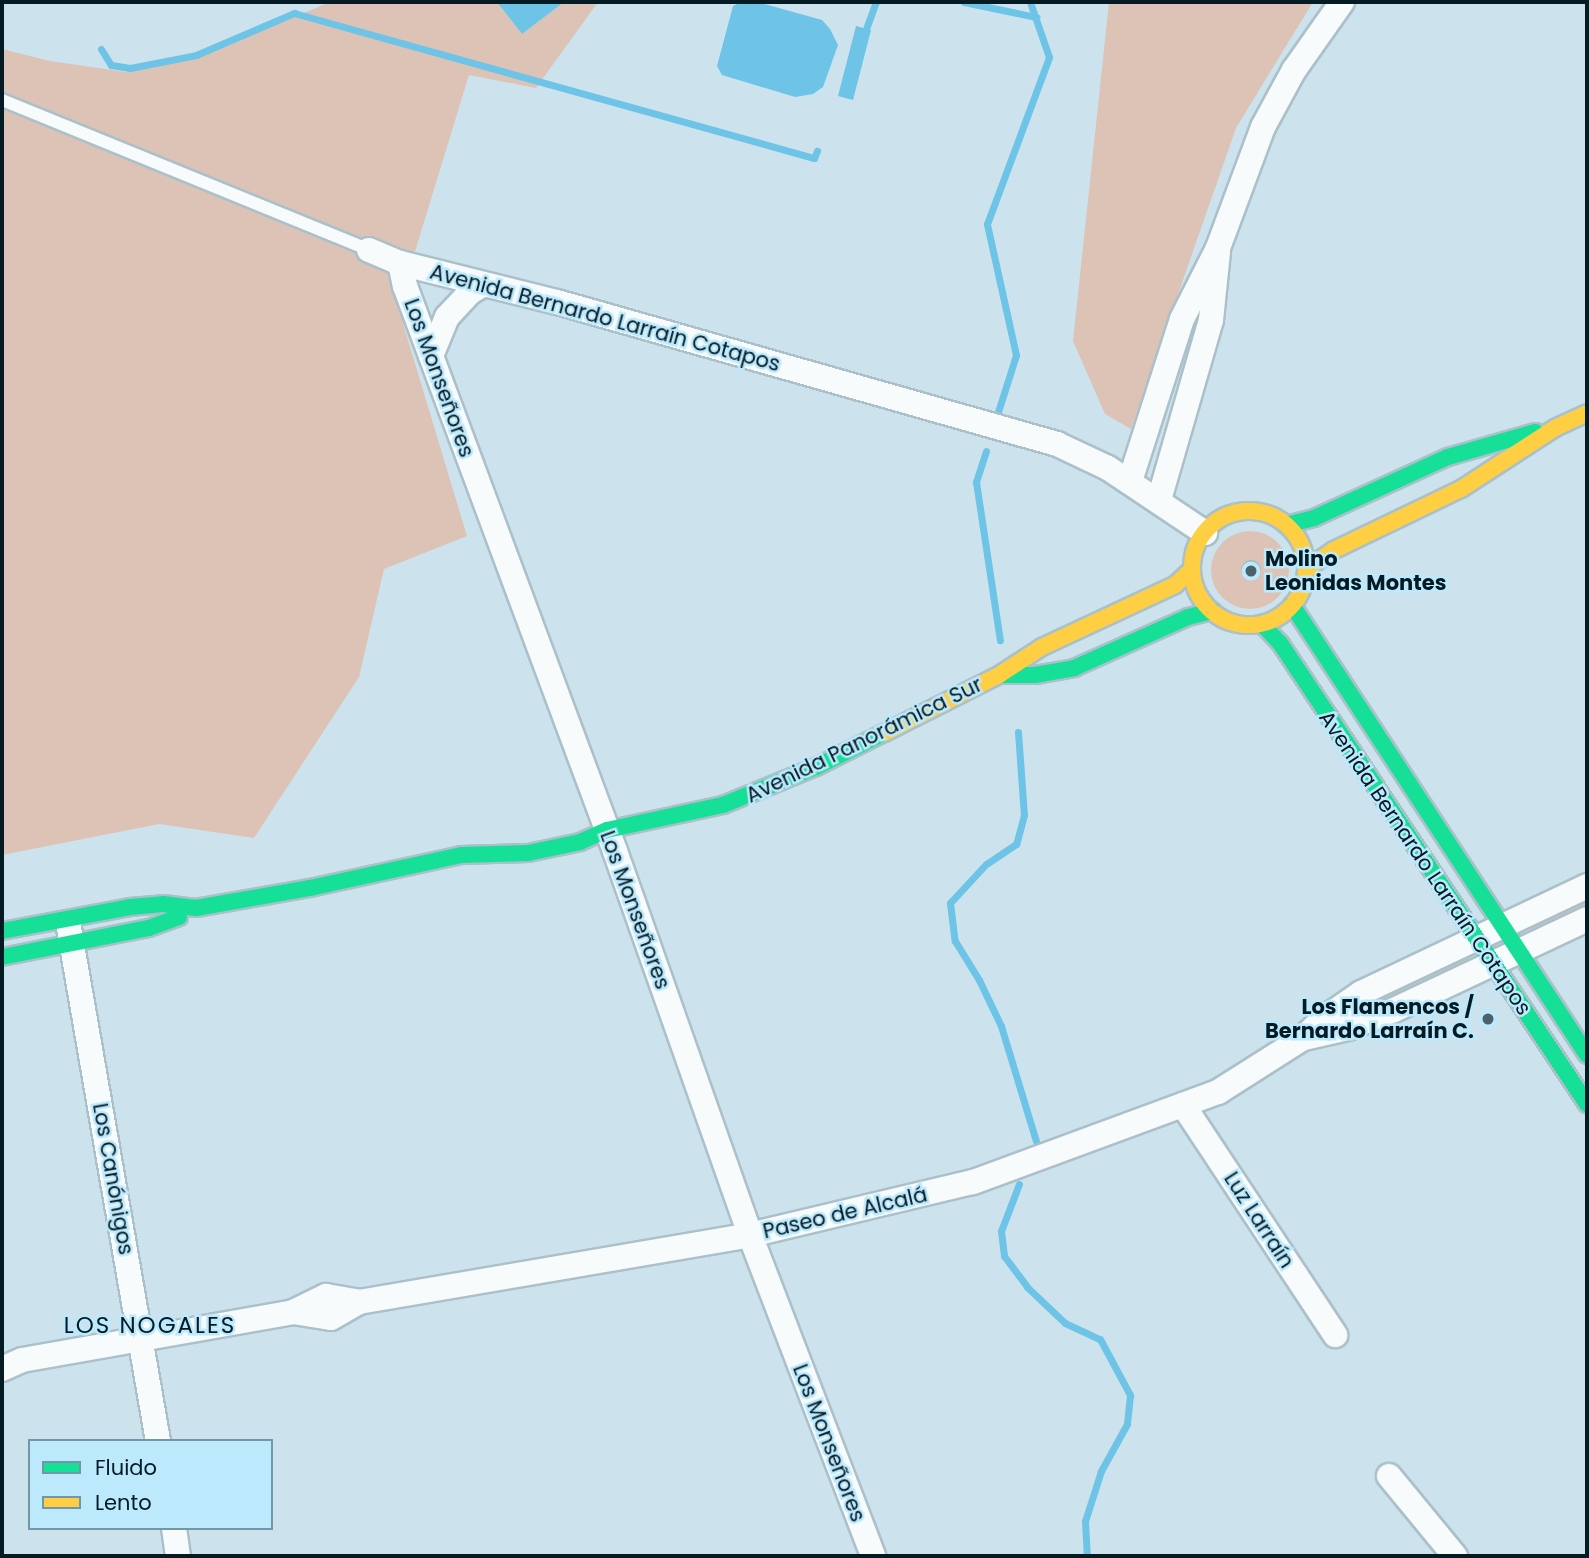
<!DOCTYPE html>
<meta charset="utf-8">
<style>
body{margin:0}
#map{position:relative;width:1589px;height:1558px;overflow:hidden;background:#cce3ee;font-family:Poppins,sans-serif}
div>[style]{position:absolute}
.green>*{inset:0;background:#dcc3b6}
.round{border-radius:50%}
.water>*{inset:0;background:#6dc4e6}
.stream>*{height:7px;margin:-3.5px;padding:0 3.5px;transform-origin:3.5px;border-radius:3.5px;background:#6dc4e6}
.building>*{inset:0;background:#97bcc5}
.roads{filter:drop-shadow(2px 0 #abc0c9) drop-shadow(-2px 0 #abc0c9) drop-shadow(0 2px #abc0c9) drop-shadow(0 -2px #abc0c9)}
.lane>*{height:12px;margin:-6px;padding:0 6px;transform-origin:6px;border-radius:6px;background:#f7fbfc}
.street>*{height:24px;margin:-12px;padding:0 12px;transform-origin:12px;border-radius:12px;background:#f7fbfc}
.fast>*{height:16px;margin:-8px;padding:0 8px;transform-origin:8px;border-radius:8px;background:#16e098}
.slow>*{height:16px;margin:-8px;padding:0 8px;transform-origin:8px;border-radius:8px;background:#ffcf43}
.slow>.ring{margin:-8px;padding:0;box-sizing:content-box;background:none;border:16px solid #ffcf43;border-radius:50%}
.dots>*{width:19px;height:19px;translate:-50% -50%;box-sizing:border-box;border:4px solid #bde9fd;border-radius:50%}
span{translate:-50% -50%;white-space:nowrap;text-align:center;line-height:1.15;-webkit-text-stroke:5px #bde9fd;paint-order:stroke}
.street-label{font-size:21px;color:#051b24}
.poi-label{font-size:21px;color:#051b24;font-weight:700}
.left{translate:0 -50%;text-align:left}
.right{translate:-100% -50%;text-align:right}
.neighbourhood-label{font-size:23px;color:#051b24;letter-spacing:2px}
.frame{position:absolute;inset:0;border:4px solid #051b24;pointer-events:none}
.legend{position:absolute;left:28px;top:1439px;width:245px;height:91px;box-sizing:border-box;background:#bde9fd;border:2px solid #7397a6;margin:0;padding:9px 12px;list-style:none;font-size:21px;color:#051b24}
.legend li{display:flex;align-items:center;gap:14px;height:35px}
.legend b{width:35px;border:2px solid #7397a6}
</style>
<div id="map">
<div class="green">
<div style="clip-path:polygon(330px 2px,497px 2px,522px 34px,564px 2px,598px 2px,536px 88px,469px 75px,398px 307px,467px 536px,384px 569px,359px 677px,254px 838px,159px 824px,2px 855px,2px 49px,50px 61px,126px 72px,195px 59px)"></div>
<div style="clip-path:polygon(1109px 2px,1313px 2px,1236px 128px,1131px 429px,1105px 414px,1073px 341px)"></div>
<div class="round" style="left:1211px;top:531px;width:78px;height:78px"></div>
<div style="clip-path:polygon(1587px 896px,1587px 907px,1537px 930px,1529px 928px,1531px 924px)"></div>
<div style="clip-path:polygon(1463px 956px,1470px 957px,1466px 965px,1374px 1008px,1369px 1004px,1370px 999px)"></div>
</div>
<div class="water">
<div style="clip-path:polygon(497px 2px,564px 2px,522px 34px)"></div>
<div style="clip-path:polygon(741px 2px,758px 2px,822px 20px,830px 29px,838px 45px,823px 87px,813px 94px,795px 97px,722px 75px,717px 66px,733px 6px)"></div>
<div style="clip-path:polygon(856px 26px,871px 30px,853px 100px,838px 96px)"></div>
</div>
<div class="stream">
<div style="left:964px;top:2px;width:74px;rotate:11.8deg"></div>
<div style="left:866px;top:29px;width:29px;rotate:-70deg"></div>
<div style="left:101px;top:49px;width:19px;rotate:58deg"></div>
<div style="left:111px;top:65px;width:19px;rotate:9deg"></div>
<div style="left:130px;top:68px;width:67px;rotate:-11.1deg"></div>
<div style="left:196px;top:55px;width:107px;rotate:-23.2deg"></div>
<div style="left:294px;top:13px;width:540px;rotate:15.58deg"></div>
<div style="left:814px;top:158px;width:8px;rotate:-67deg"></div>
<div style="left:997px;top:415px;width:63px;rotate:-72.4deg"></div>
<div style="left:1016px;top:355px;width:134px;rotate:-102.5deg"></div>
<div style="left:987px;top:224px;width:178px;rotate:-69.6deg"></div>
<div style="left:1049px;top:57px;width:58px;rotate:-109.1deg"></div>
<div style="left:986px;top:451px;width:33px;rotate:108deg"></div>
<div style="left:976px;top:482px;width:160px;rotate:81.4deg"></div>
<div style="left:1018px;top:732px;width:83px;rotate:85.9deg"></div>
<div style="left:1024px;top:815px;width:30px;rotate:105deg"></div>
<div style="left:1016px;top:844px;width:36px;rotate:146deg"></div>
<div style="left:986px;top:864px;width:53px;rotate:132.7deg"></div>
<div style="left:950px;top:903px;width:38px;rotate:83deg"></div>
<div style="left:955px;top:941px;width:46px;rotate:58.4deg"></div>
<div style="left:979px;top:980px;width:51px;rotate:64.4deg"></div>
<div style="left:1001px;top:1026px;width:120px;rotate:73.1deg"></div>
<div style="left:1019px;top:1184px;width:50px;rotate:111deg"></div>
<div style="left:1001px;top:1231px;width:25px;rotate:83deg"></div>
<div style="left:1004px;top:1256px;width:39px;rotate:53deg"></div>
<div style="left:1027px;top:1287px;width:52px;rotate:43.5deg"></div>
<div style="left:1065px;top:1323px;width:38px;rotate:25deg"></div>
<div style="left:1100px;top:1339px;width:64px;rotate:61.8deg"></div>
<div style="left:1130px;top:1395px;width:29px;rotate:96deg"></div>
<div style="left:1127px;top:1424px;width:54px;rotate:119deg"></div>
<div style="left:1101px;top:1471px;width:52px;rotate:107.7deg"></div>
<div style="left:1085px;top:1521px;width:35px;rotate:87deg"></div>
</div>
<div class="building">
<div class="round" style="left:1241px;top:560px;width:20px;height:20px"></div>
</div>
<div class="roads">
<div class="lane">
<div style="left:2px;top:100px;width:396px;rotate:22.2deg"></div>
</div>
<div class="street">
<div style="left:369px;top:250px;width:34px;rotate:23deg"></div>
<div style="left:400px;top:263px;width:162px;rotate:14deg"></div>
<div style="left:557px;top:302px;width:520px;rotate:15.85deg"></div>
<div style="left:1057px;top:444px;width:56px;rotate:25.2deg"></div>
<div style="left:1108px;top:468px;width:117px;rotate:33.8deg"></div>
<div style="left:400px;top:263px;width:24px;rotate:78deg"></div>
<div style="left:405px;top:286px;width:603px;rotate:69.61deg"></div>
<div style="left:615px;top:851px;width:407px;rotate:70.6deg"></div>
<div style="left:750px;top:1235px;width:344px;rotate:69deg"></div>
<div style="left:431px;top:356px;width:42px;rotate:-67.7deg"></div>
<div style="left:447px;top:317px;width:33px;rotate:-47deg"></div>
<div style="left:469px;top:293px;width:17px;rotate:-31deg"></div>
<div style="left:1130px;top:481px;width:170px;rotate:-72.2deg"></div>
<div style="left:1182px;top:319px;width:80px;rotate:-63.1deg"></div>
<div style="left:1218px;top:248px;width:129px;rotate:-69.6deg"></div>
<div style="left:1263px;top:127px;width:65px;rotate:-61.5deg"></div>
<div style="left:1294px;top:70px;width:83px;rotate:-54.8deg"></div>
<div style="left:1159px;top:500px;width:187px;rotate:-73.9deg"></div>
<div style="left:1211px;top:320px;width:68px;rotate:-84.1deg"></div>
<div style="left:69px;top:928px;width:521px;rotate:80.16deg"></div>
<div style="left:1304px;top:1038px;width:45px;rotate:-12.8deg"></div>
<div style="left:1348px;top:1028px;width:49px;rotate:-21.4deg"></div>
<div style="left:1394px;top:1010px;width:213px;rotate:-25.2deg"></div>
<div style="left:1183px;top:1105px;width:276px;rotate:56.5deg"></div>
<div style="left:293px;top:1312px;width:38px;rotate:9deg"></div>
<div style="left:331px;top:1318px;width:32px;rotate:-30deg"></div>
<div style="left:359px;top:1302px;width:397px;rotate:-9.7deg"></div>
<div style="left:750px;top:1235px;width:229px;rotate:-13.4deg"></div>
<div style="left:973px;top:1182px;width:261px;rotate:-20.2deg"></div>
<div style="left:1218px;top:1092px;width:101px;rotate:-32.4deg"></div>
<div style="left:1303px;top:1038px;width:26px;rotate:-43deg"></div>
<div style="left:1322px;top:1020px;width:47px;rotate:-34.7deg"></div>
<div style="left:1361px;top:993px;width:250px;rotate:-25.3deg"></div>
<div style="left:2px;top:1369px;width:22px;rotate:-24deg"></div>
<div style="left:22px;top:1360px;width:275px;rotate:-10deg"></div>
<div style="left:293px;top:1312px;width:37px;rotate:-26deg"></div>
<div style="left:326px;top:1296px;width:34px;rotate:10deg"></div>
<div style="left:1389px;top:1476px;width:104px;rotate:50.5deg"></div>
<div style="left:174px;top:1528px;width:28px;rotate:82deg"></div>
</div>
<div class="fast">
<div style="left:1286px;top:525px;width:29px;rotate:-14deg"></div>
<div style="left:1314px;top:518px;width:147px;rotate:-24.5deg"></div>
<div style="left:1448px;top:457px;width:91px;rotate:-16deg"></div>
<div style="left:1292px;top:605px;width:538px;rotate:56.75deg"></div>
<div style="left:1262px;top:624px;width:26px;rotate:47deg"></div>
<div style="left:1280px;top:643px;width:554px;rotate:56.34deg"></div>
<div style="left:999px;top:675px;width:36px"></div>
<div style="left:1035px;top:675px;width:40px;rotate:-10deg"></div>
<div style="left:1074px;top:668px;width:125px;rotate:-24.1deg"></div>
<div style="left:1188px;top:617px;width:25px;rotate:-14deg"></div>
<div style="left:2px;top:931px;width:130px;rotate:-10.6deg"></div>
<div style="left:130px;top:907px;width:33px;rotate:-5deg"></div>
<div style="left:163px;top:904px;width:33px;rotate:7deg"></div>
<div style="left:196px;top:908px;width:116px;rotate:-10deg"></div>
<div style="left:310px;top:888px;width:155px;rotate:-12.3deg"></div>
<div style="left:461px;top:855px;width:67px;rotate:-1.7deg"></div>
<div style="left:528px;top:853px;width:53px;rotate:-11.9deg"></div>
<div style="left:580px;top:842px;width:30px;rotate:-24deg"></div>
<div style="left:607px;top:830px;width:119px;rotate:-12.2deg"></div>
<div style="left:723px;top:805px;width:100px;rotate:-22.2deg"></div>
<div style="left:816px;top:767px;width:76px;rotate:-26.6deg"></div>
<div style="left:2px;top:957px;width:150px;rotate:-11.2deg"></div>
<div style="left:149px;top:928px;width:32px;rotate:-20deg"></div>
</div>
<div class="slow">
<div class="ring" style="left:1192px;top:511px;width:98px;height:98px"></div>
<div style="left:1306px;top:569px;width:34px;rotate:-34deg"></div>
<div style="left:1334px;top:550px;width:141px;rotate:-25.7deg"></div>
<div style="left:1461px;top:489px;width:112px;rotate:-33deg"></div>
<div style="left:1555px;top:428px;width:35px;rotate:-25deg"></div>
<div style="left:884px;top:733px;width:129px;rotate:-26.8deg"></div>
<div style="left:999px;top:675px;width:51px;rotate:-33.1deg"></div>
<div style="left:1042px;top:647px;width:147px;rotate:-25deg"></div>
<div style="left:1175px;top:585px;width:23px;rotate:-43deg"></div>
</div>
</div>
<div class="dots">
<div style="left:1251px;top:571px;background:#4b616b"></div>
<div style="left:1488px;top:1019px;background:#4b616b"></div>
</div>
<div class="street-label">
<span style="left:605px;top:318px;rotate:15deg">Avenida Bernardo Larraín Cotapos</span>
<span style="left:439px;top:378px;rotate:70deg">Los Monseñores</span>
<span style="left:864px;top:740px;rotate:-26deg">Avenida Panorámica Sur</span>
<span style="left:1425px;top:863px;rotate:56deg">Avenida Bernardo Larraín Cotapos</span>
<span style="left:635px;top:910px;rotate:70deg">Los Monseñores</span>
<span style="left:113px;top:1179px;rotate:80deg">Los Canónigos</span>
<span style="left:845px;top:1213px;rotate:-13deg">Paseo de Alcalá</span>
<span style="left:1259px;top:1220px;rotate:57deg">Luz Larraín</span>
<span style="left:829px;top:1443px;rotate:69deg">Los Monseñores</span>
</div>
<div class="poi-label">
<span class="left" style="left:1265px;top:571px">Molino<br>Leonidas Montes</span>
<span class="right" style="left:1474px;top:1019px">Los Flamencos /<br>Bernardo Larraín C.</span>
</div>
<div class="neighbourhood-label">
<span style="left:150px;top:1325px">LOS NOGALES</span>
</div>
<div class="frame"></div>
<ul class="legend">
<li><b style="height:9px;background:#16e098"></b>Fluido</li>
<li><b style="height:9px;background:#ffcf43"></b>Lento</li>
</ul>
</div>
